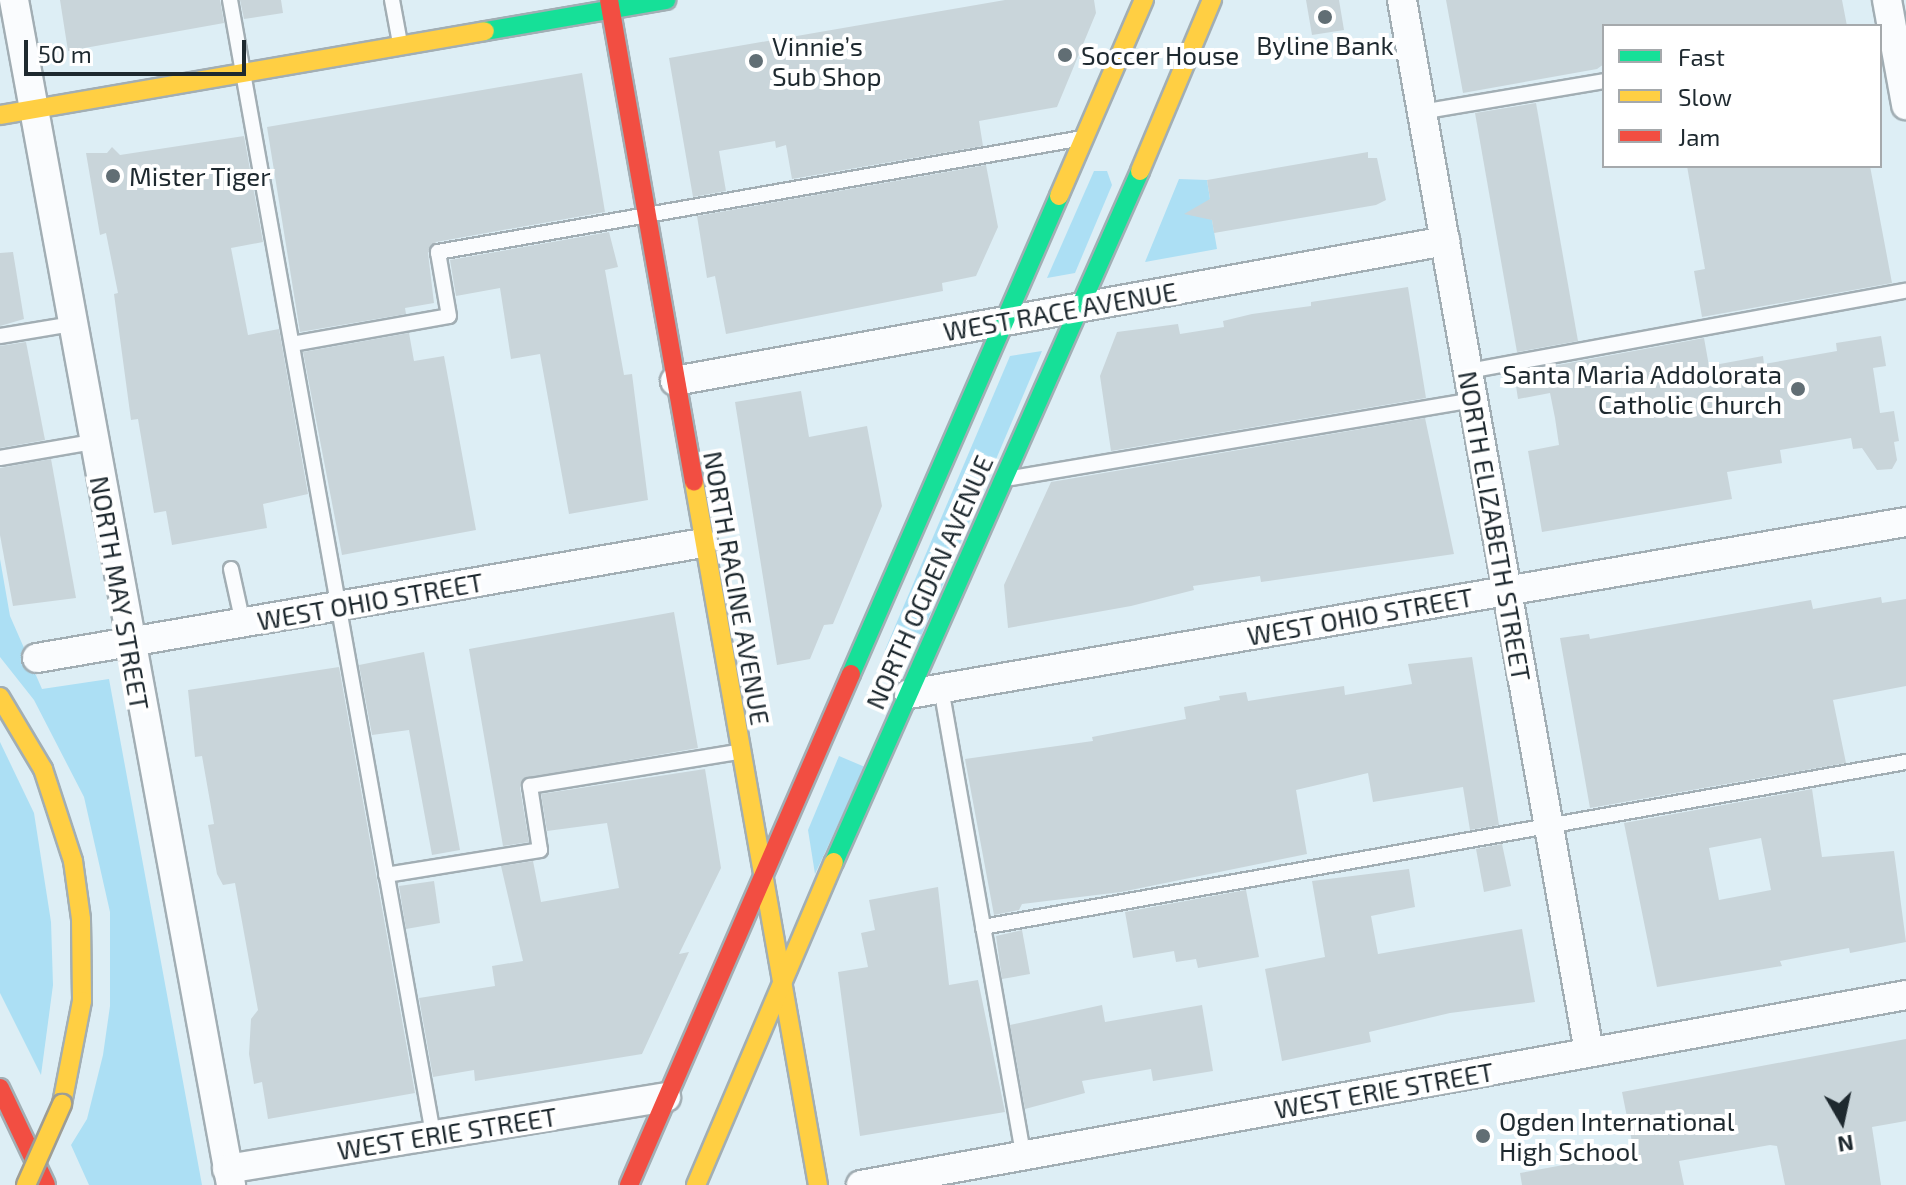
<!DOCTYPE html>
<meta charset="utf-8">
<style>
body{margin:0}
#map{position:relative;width:1906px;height:1185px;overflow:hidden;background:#ddeef5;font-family:"Exo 2",sans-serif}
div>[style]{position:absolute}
.green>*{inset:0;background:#acdff4}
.building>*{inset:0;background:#c9d5da}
.roads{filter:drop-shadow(2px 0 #a2aeb4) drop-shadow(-2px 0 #a2aeb4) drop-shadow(0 2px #a2aeb4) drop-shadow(0 -2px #a2aeb4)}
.lane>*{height:14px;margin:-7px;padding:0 7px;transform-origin:7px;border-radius:7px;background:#fafcfe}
.street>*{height:28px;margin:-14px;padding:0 14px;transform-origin:14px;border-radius:14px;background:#fafcfe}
.fast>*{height:18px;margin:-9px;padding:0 9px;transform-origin:9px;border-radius:9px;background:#16e098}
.slow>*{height:18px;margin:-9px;padding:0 9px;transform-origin:9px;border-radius:9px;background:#ffcf43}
.jam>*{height:18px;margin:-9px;padding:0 9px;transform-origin:9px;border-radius:9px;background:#f24e42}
.bridges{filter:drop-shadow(2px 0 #9d9d96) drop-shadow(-2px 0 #9d9d96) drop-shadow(0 2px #9d9d96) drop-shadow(0 -2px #9d9d96)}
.slow-bridge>*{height:18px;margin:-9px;padding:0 9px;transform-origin:9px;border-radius:9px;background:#ffcf43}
.dots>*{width:22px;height:22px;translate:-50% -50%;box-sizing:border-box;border:4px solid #fff;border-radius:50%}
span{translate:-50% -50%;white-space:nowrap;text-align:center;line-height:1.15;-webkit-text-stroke:8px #fff;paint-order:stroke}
.poi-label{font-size:26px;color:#1e292f}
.left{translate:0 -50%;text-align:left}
.right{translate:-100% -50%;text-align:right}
.street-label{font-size:26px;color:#1e292f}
.legend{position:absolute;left:1602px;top:24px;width:280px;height:144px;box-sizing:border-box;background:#fff;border:2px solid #a5a9ac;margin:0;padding:10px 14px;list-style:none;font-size:24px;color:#1e292f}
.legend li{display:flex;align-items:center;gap:16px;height:40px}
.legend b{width:40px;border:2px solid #a5a9ac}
.north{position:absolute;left:1802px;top:1081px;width:80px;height:80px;-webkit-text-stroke:6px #fff;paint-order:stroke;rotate:171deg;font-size:22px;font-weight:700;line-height:32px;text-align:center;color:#1e292f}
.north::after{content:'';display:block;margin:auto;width:28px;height:36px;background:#1e292f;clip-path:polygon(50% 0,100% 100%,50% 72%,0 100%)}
.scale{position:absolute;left:24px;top:40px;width:222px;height:36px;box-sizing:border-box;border:4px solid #1e292f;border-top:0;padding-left:10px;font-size:24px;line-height:28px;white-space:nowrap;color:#1e292f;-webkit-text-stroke:6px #fff;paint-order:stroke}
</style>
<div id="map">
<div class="green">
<div style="clip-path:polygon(1094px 171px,1107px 171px,1112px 185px,1075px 273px,1047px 278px)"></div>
<div style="clip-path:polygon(1179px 179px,1207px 180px,1210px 199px,1199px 212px,1212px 220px,1217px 249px,1145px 262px)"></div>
<div style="clip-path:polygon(1042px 351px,918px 643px,885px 650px,1010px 356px)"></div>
<div style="clip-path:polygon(0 559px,10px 616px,42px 689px,109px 679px,202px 1185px,89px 1185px,71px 1145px,87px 1119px,103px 1055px,110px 1006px,110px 912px,84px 797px,34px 700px,0 657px)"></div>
<div style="clip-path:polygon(0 742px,34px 813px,51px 922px,53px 985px,41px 1075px,0 993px)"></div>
<div style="clip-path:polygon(839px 756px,865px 767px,815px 874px,808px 830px)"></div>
</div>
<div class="building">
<div style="clip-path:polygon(60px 0,220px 0,224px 23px,68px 51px)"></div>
<div style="clip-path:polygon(240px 0,281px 0,283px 13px,244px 19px)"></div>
<div style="clip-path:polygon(1005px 0,1094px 0,1096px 13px,1057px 107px,979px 121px,983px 146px,792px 179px,786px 145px,776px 148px,775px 141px,719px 151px,726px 191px,693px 197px,669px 58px)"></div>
<div style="clip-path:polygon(1306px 0,1339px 0,1344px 30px,1312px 35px)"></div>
<div style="clip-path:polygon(1446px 0,1842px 0,1847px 26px,1604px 26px,1604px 64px,1597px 69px,1463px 93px)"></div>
<div style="clip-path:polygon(582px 73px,605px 212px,436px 242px,428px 253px,434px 303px,405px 308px,406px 314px,300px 332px,267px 127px)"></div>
<div style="clip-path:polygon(1536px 103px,1578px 341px,1517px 352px,1475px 113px)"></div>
<div style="clip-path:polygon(244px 136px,263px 242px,231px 248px,248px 335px,279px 329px,308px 494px,263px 504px,267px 528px,172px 545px,166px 511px,154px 513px,138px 419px,131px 420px,114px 294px,118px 293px,106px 233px,100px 235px,86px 153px,107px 153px,112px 147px,120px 155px)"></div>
<div style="clip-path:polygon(1368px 152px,1368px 158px,1377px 158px,1386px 200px,1376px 205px,1214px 233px,1212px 220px,1184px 214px,1210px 199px,1207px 180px)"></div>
<div style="clip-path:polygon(986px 165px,998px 227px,976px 276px,942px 283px,943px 291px,726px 334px,715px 276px,707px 278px,697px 216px)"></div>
<div style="clip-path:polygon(1687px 166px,1870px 166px,1892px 283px,1702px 317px,1694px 271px,1705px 269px)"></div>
<div style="clip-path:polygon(609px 232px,618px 267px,605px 270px,624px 375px,632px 374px,648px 500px,569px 514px,540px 354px,511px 359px,500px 288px,456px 296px,450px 260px)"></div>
<div style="clip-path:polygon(13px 252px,24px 319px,0 326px,0 253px)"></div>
<div style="clip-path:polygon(1408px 287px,1426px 398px,1111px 451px,1100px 376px,1117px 332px,1178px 324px,1180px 334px,1224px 327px,1223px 321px,1252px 314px,1311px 306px,1311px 302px)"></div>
<div style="clip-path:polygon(409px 333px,414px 361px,444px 356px,476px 530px,342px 555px,303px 352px)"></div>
<div style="clip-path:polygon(1881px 336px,1886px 366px,1873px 368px,1880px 413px,1894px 411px,1899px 441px,1894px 442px,1897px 460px,1892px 469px,1877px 470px,1862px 448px,1853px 449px,1851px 438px,1780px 450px,1782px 463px,1727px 472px,1732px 499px,1542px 532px,1528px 451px,1559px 445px,1555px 418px,1550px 393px,1518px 399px,1514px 373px,1704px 338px,1709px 366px,1763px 356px,1764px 364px,1837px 351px,1836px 343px)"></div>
<div style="clip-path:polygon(26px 342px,45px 440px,0 448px,0 346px)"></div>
<div style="clip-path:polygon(801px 391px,809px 437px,867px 426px,882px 506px,833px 624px,824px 625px,810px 659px,777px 665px,735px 402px)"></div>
<div style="clip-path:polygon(1425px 418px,1454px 554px,1261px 582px,1260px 576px,1193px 586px,1194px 590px,1131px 606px,1008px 628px,1004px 585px,1051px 482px)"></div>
<div style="clip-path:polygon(51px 459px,76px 598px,13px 606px,0 535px,0 468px)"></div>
<div style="clip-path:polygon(1881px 597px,1882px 603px,1906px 599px,1906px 686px,1833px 700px,1846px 763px,1590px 808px,1560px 638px,1589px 634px,1590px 639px,1811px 600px,1813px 609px)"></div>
<div style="clip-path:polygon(674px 612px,698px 748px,524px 778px,520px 788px,529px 842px,503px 846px,469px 649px)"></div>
<div style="clip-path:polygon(424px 652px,460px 850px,432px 855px,409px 730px,372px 735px,359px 665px)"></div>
<div style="clip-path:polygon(1472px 657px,1499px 825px,1470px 830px,1463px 787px,1373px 802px,1368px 773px,1296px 790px,1307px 854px,1121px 892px,1022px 904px,1019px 910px,994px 915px,965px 759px,1093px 741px,1092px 737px,1186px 719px,1184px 707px,1220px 700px,1219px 696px,1246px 692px,1248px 701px,1344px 686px,1345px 695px,1412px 684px,1408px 664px)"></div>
<div style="clip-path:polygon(339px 667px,415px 1093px,268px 1119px,262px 1082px,254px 1084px,249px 1054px,251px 1019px,258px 1010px,235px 883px,223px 885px,217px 874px,208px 825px,214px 824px,202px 756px,195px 757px,188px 690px)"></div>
<div style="clip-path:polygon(705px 769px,721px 868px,679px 954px,689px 952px,642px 1054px,475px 1081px,474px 1070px,433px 1077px,419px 998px,495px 986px,492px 966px,523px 961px,501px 866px,533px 861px,541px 902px,619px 888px,607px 823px,547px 831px,541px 794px)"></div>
<div style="clip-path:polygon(evenodd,1812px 789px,1822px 857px,1894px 851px,1906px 942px,1850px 953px,1849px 948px,1780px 961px,1782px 966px,1657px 987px,1624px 823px,1812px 789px,1761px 838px,1771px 890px,1719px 900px,1709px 848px,1761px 838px)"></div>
<div style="clip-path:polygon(1502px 844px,1511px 886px,1484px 892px,1476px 849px)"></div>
<div style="clip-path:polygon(1409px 869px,1415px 907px,1371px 916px,1378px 954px,1522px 929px,1535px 1002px,1450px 1013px,1369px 1032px,1371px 1042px,1282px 1061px,1265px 969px,1325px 957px,1312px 881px)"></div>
<div style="clip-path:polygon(434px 881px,440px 923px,406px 929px,399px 886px)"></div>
<div style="clip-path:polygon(938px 887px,949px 985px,978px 980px,1005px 1112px,860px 1136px,838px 972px,868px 967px,861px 933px,875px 930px,869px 900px)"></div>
<div style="clip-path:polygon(1246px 890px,1259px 957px,1198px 968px,1196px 959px,1176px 962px,1174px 951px,1133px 958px,1125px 912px)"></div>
<div style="clip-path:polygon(1022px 930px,1030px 974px,1002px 979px,996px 936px)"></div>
<div style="clip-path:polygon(1102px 1005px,1105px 1022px,1202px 1005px,1213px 1071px,1153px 1081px,1151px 1069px,1082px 1081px,1085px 1093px,1025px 1109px,1010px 1025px)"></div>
<div style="clip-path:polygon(1906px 1039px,1906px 1121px,1872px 1127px,1881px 1185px,1785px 1185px,1777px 1146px,1770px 1145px,1679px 1161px,1684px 1185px,1522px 1185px,1520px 1173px,1634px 1152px,1622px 1092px)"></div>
</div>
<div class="roads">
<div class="lane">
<div style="left:230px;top:0;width:1152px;rotate:79.85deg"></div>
<div style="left:392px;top:0;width:44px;rotate:79.5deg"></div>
<div style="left:1421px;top:112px;width:186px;rotate:-9.6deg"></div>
<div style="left:0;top:336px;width:73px;rotate:-9.5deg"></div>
<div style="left:292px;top:344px;width:159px;rotate:-10.1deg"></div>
<div style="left:449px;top:316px;width:65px;rotate:-99.8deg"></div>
<div style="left:438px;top:252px;width:649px;rotate:-10.03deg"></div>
<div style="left:1468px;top:371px;width:445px;rotate:-10.4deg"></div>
<div style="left:0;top:458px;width:94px;rotate:-9.8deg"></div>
<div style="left:1012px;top:478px;width:468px;rotate:-9.6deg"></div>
<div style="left:231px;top:569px;width:55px;rotate:77.5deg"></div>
<div style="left:941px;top:688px;width:474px;rotate:80deg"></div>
<div style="left:386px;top:875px;width:156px;rotate:-9.2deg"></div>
<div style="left:540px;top:850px;width:65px;rotate:-98.9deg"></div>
<div style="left:530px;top:786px;width:211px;rotate:-9.3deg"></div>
<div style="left:983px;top:927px;width:938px;rotate:-10.14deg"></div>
</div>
<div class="street">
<div style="left:14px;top:0;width:1205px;rotate:79.62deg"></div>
<div style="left:1402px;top:0;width:1068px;rotate:79.92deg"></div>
<div style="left:1887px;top:0;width:107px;rotate:79.7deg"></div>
<div style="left:675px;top:381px;width:783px;rotate:-10.3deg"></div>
<div style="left:37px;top:658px;width:676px;rotate:-9.8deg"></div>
<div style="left:909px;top:694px;width:1012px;rotate:-9.79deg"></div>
<div style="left:227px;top:1169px;width:445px;rotate:-9.3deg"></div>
<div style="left:861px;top:1185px;width:1062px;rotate:-10.3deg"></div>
</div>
<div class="fast">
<div style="left:485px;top:31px;width:184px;rotate:-9.7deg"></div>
<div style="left:851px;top:674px;width:521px;rotate:-66.48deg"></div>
<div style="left:834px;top:862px;width:756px;rotate:-66.11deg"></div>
</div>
<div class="slow">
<div style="left:0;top:115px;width:492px;rotate:-9.8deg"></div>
<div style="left:1140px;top:171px;width:186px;rotate:-67.2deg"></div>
<div style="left:1059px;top:196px;width:214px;rotate:-66.6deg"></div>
<div style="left:694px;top:482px;width:714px;rotate:80deg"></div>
<div style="left:0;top:697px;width:84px;rotate:59.2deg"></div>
<div style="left:43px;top:769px;width:97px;rotate:71.9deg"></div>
<div style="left:73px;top:861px;width:59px;rotate:82.1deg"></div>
<div style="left:81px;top:919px;width:82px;rotate:89.3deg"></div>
<div style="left:82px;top:1001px;width:105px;rotate:101deg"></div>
<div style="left:696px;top:1185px;width:351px;rotate:-66.9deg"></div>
</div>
<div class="jam">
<div style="left:609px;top:0;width:489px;rotate:80deg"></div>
<div style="left:0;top:1088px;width:107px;rotate:64.6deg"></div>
<div style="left:629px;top:1185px;width:557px;rotate:-66.52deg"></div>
</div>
</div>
<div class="bridges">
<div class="slow-bridge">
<div style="left:26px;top:1185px;width:89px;rotate:-66deg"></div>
</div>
</div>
<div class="dots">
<div style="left:1325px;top:17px;background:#616e74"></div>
<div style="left:1065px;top:55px;background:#616e74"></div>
<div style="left:756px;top:61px;background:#616e74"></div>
<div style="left:113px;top:176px;background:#616e74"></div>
<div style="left:1798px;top:389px;background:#616e74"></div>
<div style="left:1483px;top:1136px;background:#616e74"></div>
</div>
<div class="poi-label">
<span style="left:1325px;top:45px">Byline Bank</span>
<span class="left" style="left:772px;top:61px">Vinnie’s<br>Sub Shop</span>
<span class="left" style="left:1081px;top:55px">Soccer House</span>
<span class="left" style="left:129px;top:176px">Mister Tiger</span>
<span class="right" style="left:1782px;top:389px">Santa Maria Addolorata<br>Catholic Church</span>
<span class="left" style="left:1499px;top:1136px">Ogden International<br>High School</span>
</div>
<div class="street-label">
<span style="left:1060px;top:311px;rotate:-10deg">WEST RACE AVENUE</span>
<span style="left:1495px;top:526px;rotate:80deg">NORTH ELIZABETH STREET</span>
<span style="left:929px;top:582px;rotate:-66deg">NORTH OGDEN AVENUE</span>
<span style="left:737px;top:588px;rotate:80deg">NORTH RACINE AVENUE</span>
<span style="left:120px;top:593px;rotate:80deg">NORTH MAY STREET</span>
<span style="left:370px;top:601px;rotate:-10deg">WEST OHIO STREET</span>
<span style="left:1360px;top:616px;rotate:-10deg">WEST OHIO STREET</span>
<span style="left:1384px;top:1090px;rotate:-10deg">WEST ERIE STREET</span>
<span style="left:447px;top:1133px;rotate:-9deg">WEST ERIE STREET</span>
</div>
<ul class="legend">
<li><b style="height:10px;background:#16e098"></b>Fast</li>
<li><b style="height:10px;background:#ffcf43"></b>Slow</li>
<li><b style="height:10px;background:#f24e42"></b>Jam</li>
</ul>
<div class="north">N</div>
<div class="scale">50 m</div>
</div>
